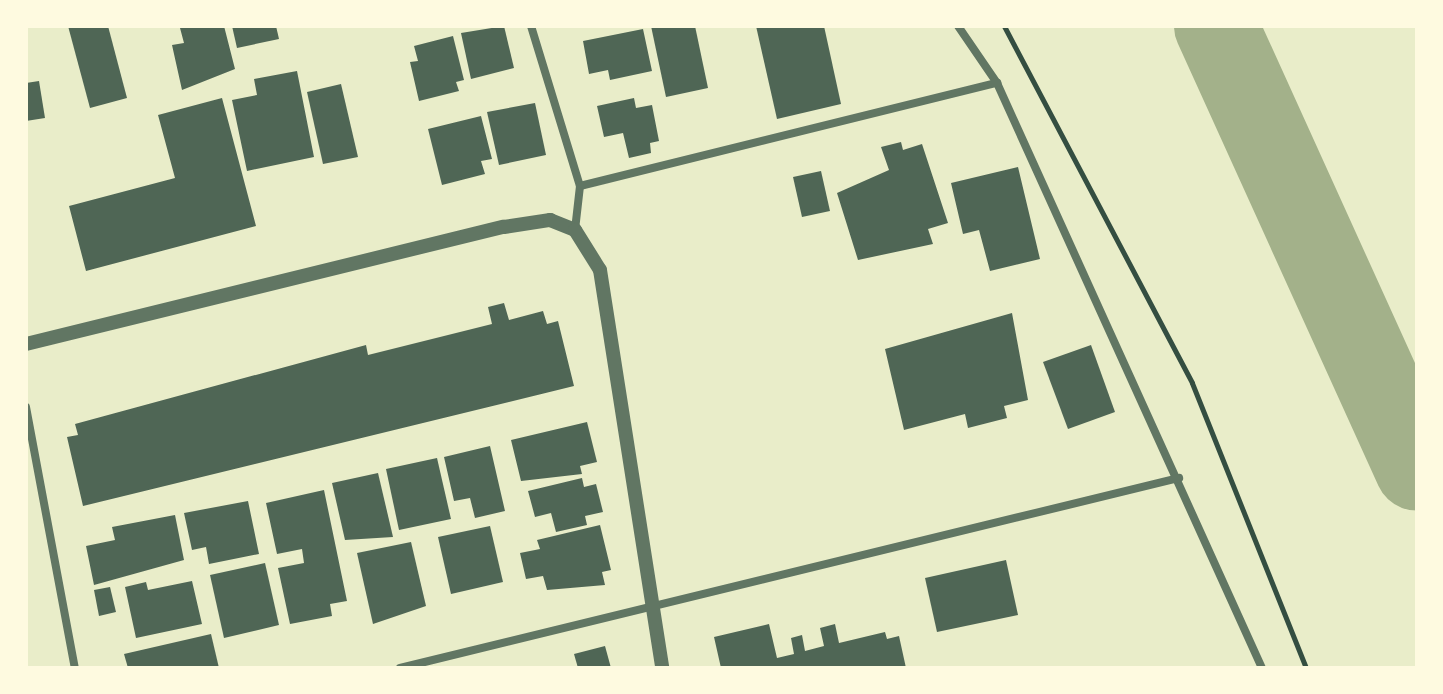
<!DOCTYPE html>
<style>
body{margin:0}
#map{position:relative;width:1443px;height:694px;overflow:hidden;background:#e9edc9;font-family:"Source Sans 3",sans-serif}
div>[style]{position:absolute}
.river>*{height:84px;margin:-42px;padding:0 42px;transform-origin:42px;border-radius:42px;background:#a3b18a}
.building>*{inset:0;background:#4f6655}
.path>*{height:5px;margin:-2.5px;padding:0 2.5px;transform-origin:2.5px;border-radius:2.5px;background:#344e41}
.minor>*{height:8px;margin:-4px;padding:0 4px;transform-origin:4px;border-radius:4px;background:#617663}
.tertiary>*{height:14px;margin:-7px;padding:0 7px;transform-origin:7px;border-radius:7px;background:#617663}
span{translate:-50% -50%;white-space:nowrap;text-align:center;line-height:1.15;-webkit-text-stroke:6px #fefae0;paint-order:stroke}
.frame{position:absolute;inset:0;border:28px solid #fefae0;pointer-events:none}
</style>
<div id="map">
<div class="river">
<div style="left:1216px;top:26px;width:486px;rotate:65.6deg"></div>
</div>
<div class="building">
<div style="clip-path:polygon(68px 26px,108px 26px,127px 98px,90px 108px)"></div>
<div style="clip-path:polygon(224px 26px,235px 69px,182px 90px,172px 45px,184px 43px,180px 28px)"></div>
<div style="clip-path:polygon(232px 26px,276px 26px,279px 39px,237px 48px)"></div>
<div style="clip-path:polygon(504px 26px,514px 68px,471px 79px,461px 33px)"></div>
<div style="clip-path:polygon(651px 26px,695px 26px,708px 88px,666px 97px)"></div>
<div style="clip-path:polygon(756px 26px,824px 26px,841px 104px,777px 119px)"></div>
<div style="clip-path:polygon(643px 29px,652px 71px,610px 80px,608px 70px,589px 74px,583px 41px)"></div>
<div style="clip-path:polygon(453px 36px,464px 80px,456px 82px,459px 91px,419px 101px,410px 62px,418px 61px,414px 46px)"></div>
<div style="clip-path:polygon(297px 71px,314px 157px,247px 171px,232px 100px,257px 95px,254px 79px)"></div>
<div style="clip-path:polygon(39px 81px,45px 118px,26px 121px,26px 83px)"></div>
<div style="clip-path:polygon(341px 84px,358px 157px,323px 164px,307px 92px)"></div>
<div style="clip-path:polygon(222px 98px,256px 226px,86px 271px,69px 206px,175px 178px,158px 115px)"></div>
<div style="clip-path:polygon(634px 98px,636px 108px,652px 105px,659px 141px,650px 143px,651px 153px,629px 158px,623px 133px,604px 137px,597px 106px)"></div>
<div style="clip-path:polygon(535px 103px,546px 155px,499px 165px,487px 112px)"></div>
<div style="clip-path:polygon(481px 116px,492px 159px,481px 161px,485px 174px,442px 185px,428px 129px)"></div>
<div style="clip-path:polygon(901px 142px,903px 150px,922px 144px,948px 223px,928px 229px,933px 244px,858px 260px,837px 193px,889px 170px,881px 147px)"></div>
<div style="clip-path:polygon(1018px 167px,1040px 259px,990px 271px,979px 230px,963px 234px,951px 183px)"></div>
<div style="clip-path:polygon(821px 171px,830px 211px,802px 217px,793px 177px)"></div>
<div style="clip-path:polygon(504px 303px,509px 320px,543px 311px,547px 324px,558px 321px,574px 386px,83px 506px,67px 437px,78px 435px,75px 424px,366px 345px,368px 355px,492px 324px,488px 307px)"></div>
<div style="clip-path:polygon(1012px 313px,1028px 400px,1004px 406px,1007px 418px,968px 428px,965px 414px,904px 430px,885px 349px)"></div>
<div style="clip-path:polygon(1091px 345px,1115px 412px,1068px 429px,1043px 362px)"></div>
<div style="clip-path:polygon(587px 422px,597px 462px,580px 466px,582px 474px,521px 481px,511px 440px)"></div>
<div style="clip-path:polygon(490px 446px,505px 511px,475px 518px,470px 498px,454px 501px,444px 457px)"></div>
<div style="clip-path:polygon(437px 458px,451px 519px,399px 530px,386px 469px)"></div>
<div style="clip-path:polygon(378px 473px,393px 537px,345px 540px,332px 483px)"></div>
<div style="clip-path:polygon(582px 478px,584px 487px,596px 484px,603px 512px,585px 516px,587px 525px,556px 532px,551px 513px,535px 517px,528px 491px)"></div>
<div style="clip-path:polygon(324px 490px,347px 601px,330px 604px,332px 616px,290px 624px,278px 568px,304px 563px,302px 549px,277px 554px,266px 503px)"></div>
<div style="clip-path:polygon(248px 501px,259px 554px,209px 564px,206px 547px,192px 550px,184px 513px)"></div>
<div style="clip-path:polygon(175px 515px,184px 560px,94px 585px,86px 546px,115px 540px,112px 527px)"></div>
<div style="clip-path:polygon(600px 525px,611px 570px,602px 572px,605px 585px,547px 590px,543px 576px,526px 579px,520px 553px,540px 549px,537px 540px)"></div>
<div style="clip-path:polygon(490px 526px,503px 582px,451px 594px,438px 537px)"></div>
<div style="clip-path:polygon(411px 542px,426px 606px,373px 624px,357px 553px)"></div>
<div style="clip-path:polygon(1006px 560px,1018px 615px,937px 632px,925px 578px)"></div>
<div style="clip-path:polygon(265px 563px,279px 625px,224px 638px,210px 575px)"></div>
<div style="clip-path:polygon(192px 581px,202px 624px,136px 638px,125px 587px,146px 582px,148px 590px)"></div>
<div style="clip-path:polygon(110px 587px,116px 612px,99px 616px,94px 590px)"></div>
<div style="clip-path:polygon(769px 624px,777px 658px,794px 654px,791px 638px,802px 635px,805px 651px,824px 646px,820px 628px,835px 624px,839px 643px,885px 632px,887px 639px,899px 636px,906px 668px,721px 668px,714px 637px)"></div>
<div style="clip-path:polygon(211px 634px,219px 668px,128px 668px,124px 654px)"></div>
<div style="clip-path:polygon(605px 646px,611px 668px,578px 668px,574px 654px)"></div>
</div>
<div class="path">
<div style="left:1004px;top:26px;width:403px;rotate:62.2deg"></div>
<div style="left:1192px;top:383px;width:307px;rotate:68.2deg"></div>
</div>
<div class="minor">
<div style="left:531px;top:26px;width:167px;rotate:73deg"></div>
<div style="left:580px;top:186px;width:44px;rotate:96.5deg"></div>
<div style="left:958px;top:26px;width:69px;rotate:55.6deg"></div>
<div style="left:997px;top:83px;width:642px;rotate:65.63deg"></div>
<div style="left:580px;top:186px;width:430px;rotate:-13.9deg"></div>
<div style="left:26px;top:407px;width:266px;rotate:79.4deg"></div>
<div style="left:400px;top:668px;width:802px;rotate:-13.71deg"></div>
</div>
<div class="tertiary">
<div style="left:26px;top:344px;width:492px;rotate:-13.8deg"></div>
<div style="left:504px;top:227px;width:47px;rotate:-8.7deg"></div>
<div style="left:550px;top:220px;width:27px;rotate:22deg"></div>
<div style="left:575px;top:230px;width:47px;rotate:58deg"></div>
<div style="left:600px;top:270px;width:403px;rotate:81.1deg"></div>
</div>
<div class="frame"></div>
</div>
